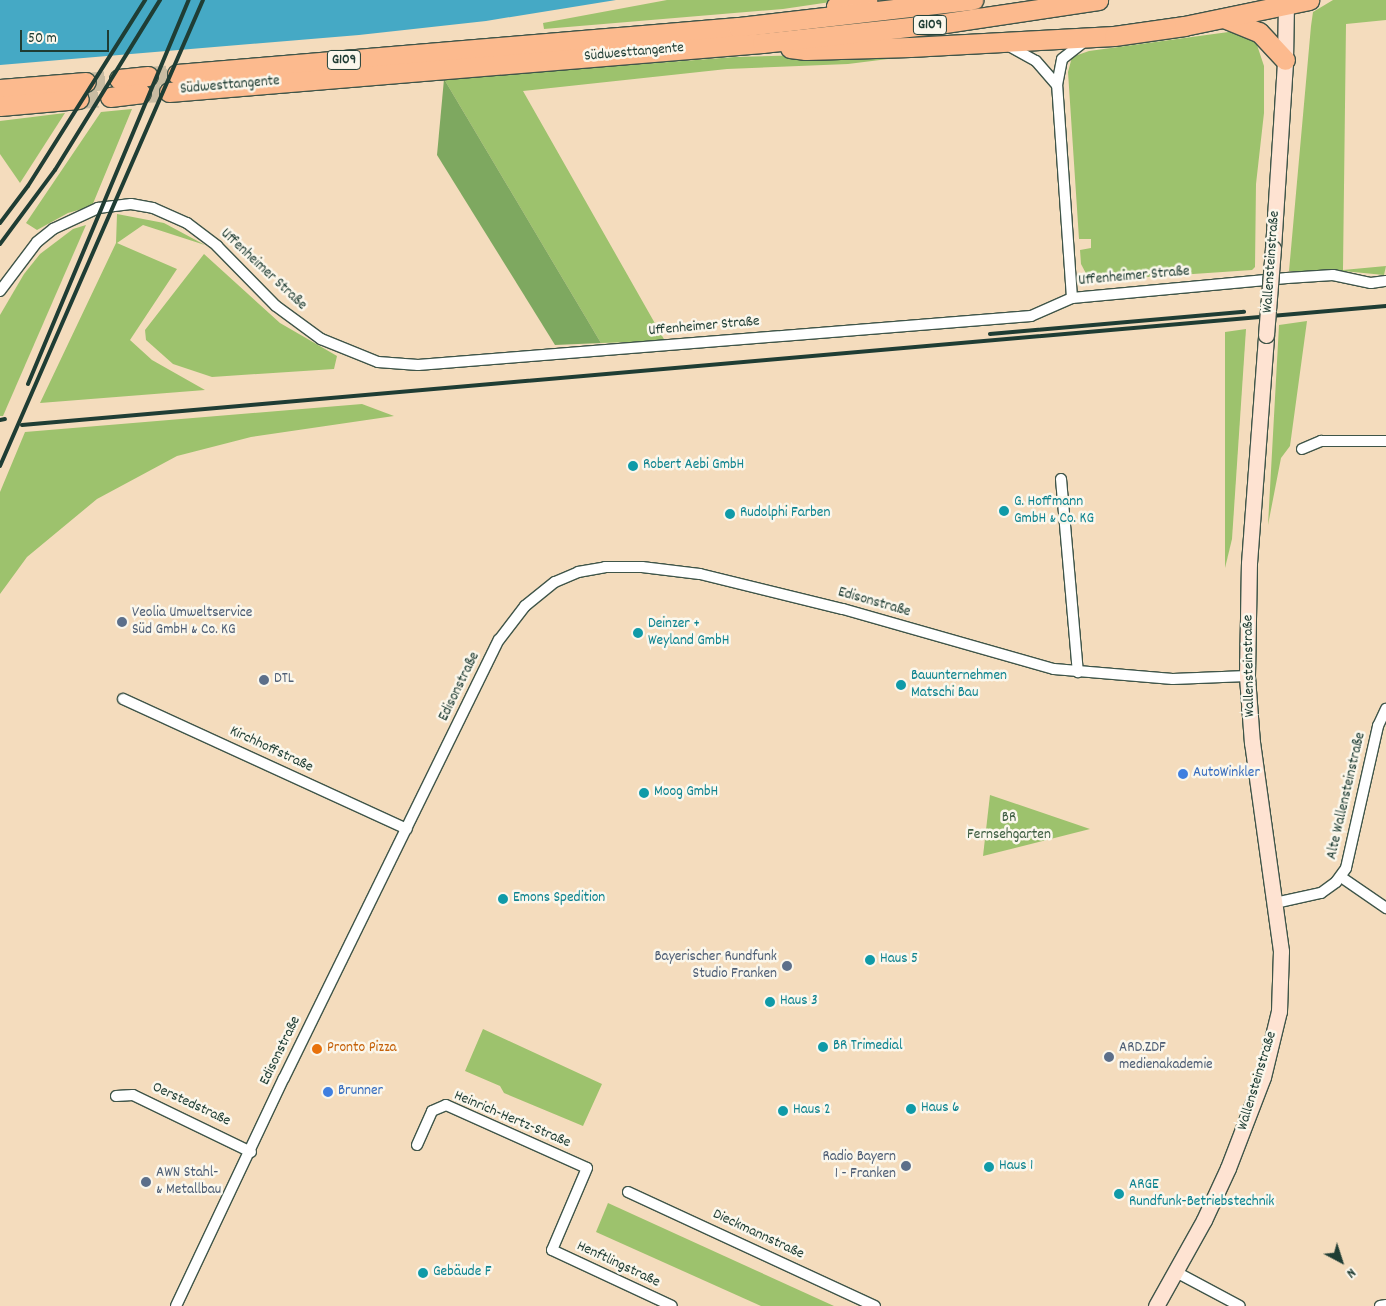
<!DOCTYPE html>
<meta charset="utf-8">
<style>
body{margin:0}
#map{position:relative;width:1386px;height:1306px;overflow:hidden;background:#f4dcbd;font-family:Dekko,sans-serif}
div>[style]{position:absolute}
.green>*{inset:0;background:#9dc26d}
.forest>*{inset:0;background:#7ea860}
.water>*{inset:0;background:#45a9c5}
.highway-tunnel>*{height:19px;margin-top:-9.5px;transform-origin:0;background:repeating-linear-gradient(90deg,#c9bca2 0 19px,transparent 0 28px)}
.roads{filter:drop-shadow(1px 0 #3f5549) drop-shadow(-1px 0 #3f5549) drop-shadow(0 1px #3f5549) drop-shadow(0 -1px #3f5549)}
.street>*{height:10px;margin:-5px;padding:0 5px;transform-origin:5px;border-radius:5px;background:#fff}
.secondary>*{height:15px;margin:-7.5px;padding:0 7.5px;transform-origin:7.5px;border-radius:7.5px;background:#fee3d2}
.highway>*{height:19px;margin:-9.5px;padding:0 9.5px;transform-origin:9.5px;border-radius:9.5px;background:#fcba8e}
.rail>*{height:4px;margin:-2px;padding:0 2px;transform-origin:2px;border-radius:2px;background:#1f3d34}
.bridges{filter:drop-shadow(1px 0 #3f5549) drop-shadow(-1px 0 #3f5549) drop-shadow(0 1px #3f5549) drop-shadow(0 -1px #3f5549)}
.secondary-bridge>*{height:15px;margin:-7.5px;padding:0 7.5px;transform-origin:7.5px;border-radius:7.5px;background:#fee3d2}
.dots>*{width:14px;height:14px;translate:-50% -50%;box-sizing:border-box;border:2px solid #fbf7ec;border-radius:50%}
span{translate:-50% -50%;white-space:nowrap;text-align:center;line-height:1.15;-webkit-text-stroke:5px #fbf7ec;paint-order:stroke}
.shield-label span{padding:1px 4px;background:#fbf7ec;border:1px solid;border-radius:4px;-webkit-text-stroke-width:0}
.shield-label{font-size:14px;color:#1f3d34;font-weight:700}
.street-label{font-size:15px;color:#1f3d34}
.culture-label{font-size:15px;color:#0d838f}
.left{translate:0 -50%;text-align:left}
.service-label{font-size:15px;color:#4e5e75}
.right{translate:-100% -50%;text-align:right}
.shop-label{font-size:15px;color:#366cbe}
.park-label{font-size:15px;color:#3e5e42}
.food-label{font-size:15px;color:#c56008}
.north{position:absolute;left:1316px;top:1236px;width:50px;height:50px;-webkit-text-stroke:4px #fbf7ec;paint-order:stroke;rotate:140deg;font-size:14px;font-weight:700;line-height:20px;text-align:center;color:#1f3d34}
.north::after{content:'';display:block;margin:auto;width:18px;height:22px;background:#1f3d34;clip-path:polygon(50% 0,100% 100%,50% 72%,0 100%)}
.scale{position:absolute;left:20px;top:30px;width:89px;height:22px;box-sizing:border-box;border:2px solid #1f3d34;border-top:0;padding-left:6px;font-size:15px;line-height:18px;white-space:nowrap;color:#1f3d34;-webkit-text-stroke:4px #fbf7ec;paint-order:stroke}
</style>
<div id="map">
<div class="green">
<div style="clip-path:polygon(667px 0,844px 0,783px 9px,544px 29px,543px 23px)"></div>
<div style="clip-path:polygon(1333px 0,1386px 0,1386px 20px,1346px 24px,1343px 270px,1386px 266px,1384px 275px,1343px 271px,1289px 271px,1311px 26px,1313px 12px)"></div>
<div style="clip-path:polygon(1236px 31px,1249px 36px,1257px 45px,1264px 66px,1264px 113px,1256px 184px,1255px 267px,1252px 270px,1090px 281px,1081px 264px,1080px 250px,1091px 248px,1091px 239px,1079px 239px,1068px 72px,1072px 57px,1089px 51px)"></div>
<div style="clip-path:polygon(952px 51px,848px 64px,727px 69px,523px 91px,665px 341px,601px 343px,444px 79px,735px 57px)"></div>
<div style="clip-path:polygon(132px 109px,92px 206px,68px 213px,37px 230px,26px 223px,101px 112px)"></div>
<div style="clip-path:polygon(65px 113px,20px 183px,0 154px,0 121px)"></div>
<div style="clip-path:polygon(117px 214px,164px 223px,205px 245px,143px 225px,117px 243px,177px 269px,130px 340px,152px 360px,205px 390px,40px 403px,116px 243px)"></div>
<div style="clip-path:polygon(86px 225px,3px 416px,0 416px,0 315px,24px 274px,40px 254px,73px 229px)"></div>
<div style="clip-path:polygon(204px 254px,280px 323px,337px 356px,334px 369px,212px 377px,173px 364px,146px 340px,145px 330px)"></div>
<div style="clip-path:polygon(1307px 321px,1290px 446px,1281px 458px,1268px 525px,1279px 325px)"></div>
<div style="clip-path:polygon(1246px 329px,1232px 539px,1225px 568px,1225px 332px)"></div>
<div style="clip-path:polygon(362px 404px,394px 416px,251px 437px,177px 456px,97px 499px,27px 557px,0 594px,0 492px,25px 432px)"></div>
<div style="clip-path:polygon(990px 795px,1090px 829px,983px 856px)"></div>
<div style="clip-path:polygon(483px 1029px,602px 1084px,583px 1126px,504px 1093px,500px 1086px,465px 1071px)"></div>
<div style="clip-path:polygon(608px 1203px,834px 1306px,761px 1306px,596px 1232px)"></div>
</div>
<div class="forest">
<div style="clip-path:polygon(444px 79px,601px 343px,555px 345px,437px 155px)"></div>
</div>
<div class="water">
<div style="clip-path:polygon(0 0,616px 0,486px 21px,359px 35px,0 65px)"></div>
</div>
<div class="highway-tunnel">
<div style="left:148px;top:76px;width:29px;rotate:-4deg"></div>
<div style="left:86px;top:82px;width:33px;rotate:-5deg"></div>
<div style="left:141px;top:93px;width:28px;rotate:-2deg"></div>
<div style="left:79px;top:99px;width:31px;rotate:-4deg"></div>
</div>
<div class="roads">
<div class="street">
<div style="left:1007px;top:45px;width:33px;rotate:29deg"></div>
<div style="left:1036px;top:61px;width:32px;rotate:49deg"></div>
<div style="left:0;top:291px;width:61px;rotate:-52.9deg"></div>
<div style="left:37px;top:242px;width:21px;rotate:-39deg"></div>
<div style="left:53px;top:229px;width:50px;rotate:-25deg"></div>
<div style="left:98px;top:208px;width:33px;rotate:-7deg"></div>
<div style="left:131px;top:204px;width:22px;rotate:10deg"></div>
<div style="left:153px;top:208px;width:37px;rotate:24deg"></div>
<div style="left:187px;top:223px;width:38px;rotate:37deg"></div>
<div style="left:217px;top:246px;width:84px;rotate:45.5deg"></div>
<div style="left:276px;top:306px;width:56px;rotate:36.3deg"></div>
<div style="left:321px;top:339px;width:61px;rotate:22deg"></div>
<div style="left:378px;top:362px;width:40px;rotate:4.3deg"></div>
<div style="left:418px;top:365px;width:615px;rotate:-4.57deg"></div>
<div style="left:1031px;top:316px;width:45px;rotate:-23.7deg"></div>
<div style="left:1072px;top:298px;width:216px;rotate:-5.3deg"></div>
<div style="left:1287px;top:278px;width:46px;rotate:-3.7deg"></div>
<div style="left:1333px;top:275px;width:39px;rotate:12deg"></div>
<div style="left:1371px;top:283px;width:15px;rotate:-8deg"></div>
<div style="left:1072px;top:298px;width:214px;rotate:-94deg"></div>
<div style="left:1057px;top:85px;width:26px;rotate:-79deg"></div>
<div style="left:1062px;top:59px;width:29px;rotate:-38deg"></div>
<div style="left:1302px;top:449px;width:21px;rotate:-23deg"></div>
<div style="left:1321px;top:441px;width:65px"></div>
<div style="left:1061px;top:479px;width:194px;rotate:85deg"></div>
<div style="left:123px;top:699px;width:312px;rotate:24.6deg"></div>
<div style="left:1341px;top:877px;width:55px;rotate:34.6deg"></div>
<div style="left:1275px;top:903px;width:47px;rotate:-12.3deg"></div>
<div style="left:1321px;top:893px;width:19px;rotate:-36deg"></div>
<div style="left:1336px;top:882px;width:17px;rotate:-54deg"></div>
<div style="left:1346px;top:868px;width:146px;rotate:-77.3deg"></div>
<div style="left:1378px;top:726px;width:19px;rotate:-65deg"></div>
<div style="left:116px;top:1096px;width:17px;rotate:-3deg"></div>
<div style="left:133px;top:1095px;width:131px;rotate:25.8deg"></div>
<div style="left:417px;top:1145px;width:37px;rotate:-66deg"></div>
<div style="left:432px;top:1111px;width:15px;rotate:-23deg"></div>
<div style="left:446px;top:1105px;width:154px;rotate:24.1deg"></div>
<div style="left:587px;top:1168px;width:89px;rotate:113.1deg"></div>
<div style="left:552px;top:1250px;width:132px;rotate:25deg"></div>
<div style="left:628px;top:1192px;width:272px;rotate:24.8deg"></div>
<div style="left:1176px;top:1272px;width:72px;rotate:28deg"></div>
<div style="left:176px;top:1306px;width:252px;rotate:-64.7deg"></div>
<div style="left:284px;top:1078px;width:488px;rotate:-63.9deg"></div>
<div style="left:499px;top:640px;width:43px;rotate:-52.6deg"></div>
<div style="left:525px;top:606px;width:38px;rotate:-39deg"></div>
<div style="left:555px;top:582px;width:25px;rotate:-23deg"></div>
<div style="left:578px;top:572px;width:27px;rotate:-10deg"></div>
<div style="left:605px;top:567px;width:37px"></div>
<div style="left:642px;top:567px;width:58px;rotate:6.9deg"></div>
<div style="left:700px;top:574px;width:147px;rotate:13.8deg"></div>
<div style="left:843px;top:609px;width:219px;rotate:15.9deg"></div>
<div style="left:1054px;top:669px;width:119px;rotate:4.8deg"></div>
<div style="left:1173px;top:679px;width:74px;rotate:-2.3deg"></div>
<div style="left:1380px;top:1306px;width:6px;rotate:-9deg"></div>
</div>
<div class="secondary">
<div style="left:1273px;top:248px;width:188px;rotate:-86.3deg"></div>
<div style="left:1285px;top:60px;width:60px;rotate:-89deg"></div>
<div style="left:1156px;top:1306px;width:98px;rotate:-60.8deg"></div>
<div style="left:1204px;top:1220px;width:57px;rotate:-65.2deg"></div>
<div style="left:1228px;top:1168px;width:97px;rotate:-69deg"></div>
<div style="left:1263px;top:1077px;width:68px;rotate:-76.4deg"></div>
<div style="left:1279px;top:1011px;width:60px;rotate:-88.1deg"></div>
<div style="left:1281px;top:951px;width:210px;rotate:-97.9deg"></div>
<div style="left:1252px;top:743px;width:67px;rotate:-94.3deg"></div>
<div style="left:1247px;top:676px;width:113px;rotate:-89deg"></div>
<div style="left:1249px;top:563px;width:229px;rotate:-85.7deg"></div>
</div>
<div class="highway">
<div style="left:836px;top:6px;width:32px;rotate:-11deg"></div>
<div style="left:1226px;top:19px;width:35px;rotate:22deg"></div>
<div style="left:1259px;top:32px;width:38px;rotate:47deg"></div>
<div style="left:790px;top:48px;width:16px;rotate:7deg"></div>
<div style="left:806px;top:50px;width:104px;rotate:-1.7deg"></div>
<div style="left:910px;top:47px;width:204px;rotate:-3.1deg"></div>
<div style="left:1114px;top:36px;width:71px;rotate:-8.1deg"></div>
<div style="left:1184px;top:26px;width:128px;rotate:-11.7deg"></div>
<div style="left:177px;top:74px;width:563px;rotate:-4.79deg"></div>
<div style="left:738px;top:27px;width:237px;rotate:-6.6deg"></div>
<div style="left:119px;top:79px;width:29px;rotate:-6deg"></div>
<div style="left:0;top:89px;width:86px;rotate:-4.7deg"></div>
<div style="left:169px;top:92px;width:595px;rotate:-4.72deg"></div>
<div style="left:762px;top:43px;width:177px;rotate:-6.2deg"></div>
<div style="left:938px;top:24px;width:162px;rotate:-8.5deg"></div>
<div style="left:110px;top:97px;width:31px;rotate:-7deg"></div>
<div style="left:0;top:106px;width:79px;rotate:-5.1deg"></div>
</div>
</div>
<div class="rail">
<div style="left:0;top:223px;width:46px;rotate:-52.9deg"></div>
<div style="left:28px;top:186px;width:220px;rotate:-57.8deg"></div>
<div style="left:0;top:244px;width:92px;rotate:-53.4deg"></div>
<div style="left:55px;top:170px;width:200px;rotate:-58.3deg"></div>
<div style="left:990px;top:334px;width:255px;rotate:-5deg"></div>
<div style="left:28px;top:384px;width:416px;rotate:-67.3deg"></div>
<div style="left:0;top:420px;width:5px;rotate:-11deg"></div>
<div style="left:22px;top:425px;width:1369px;rotate:-4.99deg"></div>
<div style="left:0;top:466px;width:508px;rotate:-66.46deg"></div>
</div>
<div class="bridges">
<div class="secondary-bridge">
<div style="left:1266px;top:335px;width:87px;rotate:-85.4deg"></div>
</div>
</div>
<div class="dots">
<div style="left:633px;top:466px;background:#0f9aa8"></div>
<div style="left:1004px;top:511px;background:#0f9aa8"></div>
<div style="left:730px;top:514px;background:#0f9aa8"></div>
<div style="left:122px;top:622px;background:#5c6f8a"></div>
<div style="left:638px;top:633px;background:#0f9aa8"></div>
<div style="left:264px;top:680px;background:#5c6f8a"></div>
<div style="left:901px;top:685px;background:#0f9aa8"></div>
<div style="left:1183px;top:774px;background:#3f7fe0"></div>
<div style="left:644px;top:793px;background:#0f9aa8"></div>
<div style="left:503px;top:899px;background:#0f9aa8"></div>
<div style="left:870px;top:960px;background:#0f9aa8"></div>
<div style="left:787px;top:966px;background:#5c6f8a"></div>
<div style="left:770px;top:1002px;background:#0f9aa8"></div>
<div style="left:823px;top:1047px;background:#0f9aa8"></div>
<div style="left:317px;top:1049px;background:#e8710a"></div>
<div style="left:1109px;top:1057px;background:#5c6f8a"></div>
<div style="left:328px;top:1092px;background:#3f7fe0"></div>
<div style="left:911px;top:1109px;background:#0f9aa8"></div>
<div style="left:783px;top:1111px;background:#0f9aa8"></div>
<div style="left:906px;top:1166px;background:#5c6f8a"></div>
<div style="left:989px;top:1167px;background:#0f9aa8"></div>
<div style="left:146px;top:1182px;background:#5c6f8a"></div>
<div style="left:1119px;top:1194px;background:#0f9aa8"></div>
<div style="left:423px;top:1273px;background:#0f9aa8"></div>
</div>
<div class="shield-label">
<span style="left:930px;top:25px">G109</span>
<span style="left:344px;top:60px">G109</span>
</div>
<div class="street-label">
<span style="left:634px;top:53px;rotate:-5deg">Südwesttangente</span>
<span style="left:230px;top:86px;rotate:-5deg">Südwesttangente</span>
<span style="left:1272px;top:262px;rotate:-86deg">Wallensteinstraße</span>
<span style="left:263px;top:270px;rotate:43deg">Uffenheimer Straße</span>
<span style="left:1134px;top:277px;rotate:-5deg">Uffenheimer Straße</span>
<span style="left:704px;top:327px;rotate:-5deg">Uffenheimer Straße</span>
<span style="left:874px;top:603px;rotate:16deg">Edisonstraße</span>
<span style="left:1250px;top:666px;rotate:-91deg">Wallensteinstraße</span>
<span style="left:460px;top:687px;rotate:-64deg">Edisonstraße</span>
<span style="left:271px;top:750px;rotate:25deg">Kirchhoffstraße</span>
<span style="left:1347px;top:796px;rotate:-77deg">Alte Wallensteinstraße</span>
<span style="left:281px;top:1051px;rotate:-64deg">Edisonstraße</span>
<span style="left:1258px;top:1081px;rotate:-73deg">Wallensteinstraße</span>
<span style="left:191px;top:1105px;rotate:25deg">Oerstedstraße</span>
<span style="left:512px;top:1120px;rotate:23deg">Heinrich-Hertz-Straße</span>
<span style="left:758px;top:1235px;rotate:25deg">Dieckmannstraße</span>
<span style="left:618px;top:1265px;rotate:25deg">Henftlingstraße</span>
</div>
<div class="culture-label">
<span class="left" style="left:643px;top:466px">Robert Aebi GmbH</span>
<span class="left" style="left:1014px;top:511px">G. Hoffmann<br>GmbH &amp; Co. KG</span>
<span class="left" style="left:740px;top:514px">Rudolphi Farben</span>
<span class="left" style="left:648px;top:633px">Deinzer +<br>Weyland GmbH</span>
<span class="left" style="left:911px;top:685px">Bauunternehmen<br>Matschi Bau</span>
<span class="left" style="left:654px;top:793px">Moog GmbH</span>
<span class="left" style="left:513px;top:899px">Emons Spedition</span>
<span class="left" style="left:880px;top:960px">Haus 5</span>
<span class="left" style="left:780px;top:1002px">Haus 3</span>
<span class="left" style="left:833px;top:1047px">BR Trimedial</span>
<span class="left" style="left:921px;top:1109px">Haus 6</span>
<span class="left" style="left:793px;top:1111px">Haus 2</span>
<span class="left" style="left:999px;top:1167px">Haus 1</span>
<span class="left" style="left:1129px;top:1194px">ARGE<br>Rundfunk-Betriebstechnik</span>
<span class="left" style="left:433px;top:1273px">Gebäude F</span>
</div>
<div class="service-label">
<span class="left" style="left:132px;top:622px">Veolia Umweltservice<br>Süd GmbH &amp; Co. KG</span>
<span class="left" style="left:274px;top:680px">DTL</span>
<span class="right" style="left:777px;top:966px">Bayerischer Rundfunk<br>Studio Franken</span>
<span class="left" style="left:1119px;top:1057px">ARD.ZDF<br>medienakademie</span>
<span class="right" style="left:896px;top:1166px">Radio Bayern<br>1 - Franken</span>
<span class="left" style="left:156px;top:1182px">AWN Stahl-<br>&amp; Metallbau</span>
</div>
<div class="shop-label">
<span class="left" style="left:1193px;top:774px">AutoWinkler</span>
<span class="left" style="left:338px;top:1092px">Brunner</span>
</div>
<div class="park-label">
<span style="left:1009px;top:827px">BR<br>Fernsehgarten</span>
</div>
<div class="food-label">
<span class="left" style="left:327px;top:1049px">Pronto Pizza</span>
</div>
<div class="north">N</div>
<div class="scale">50 m</div>
</div>
